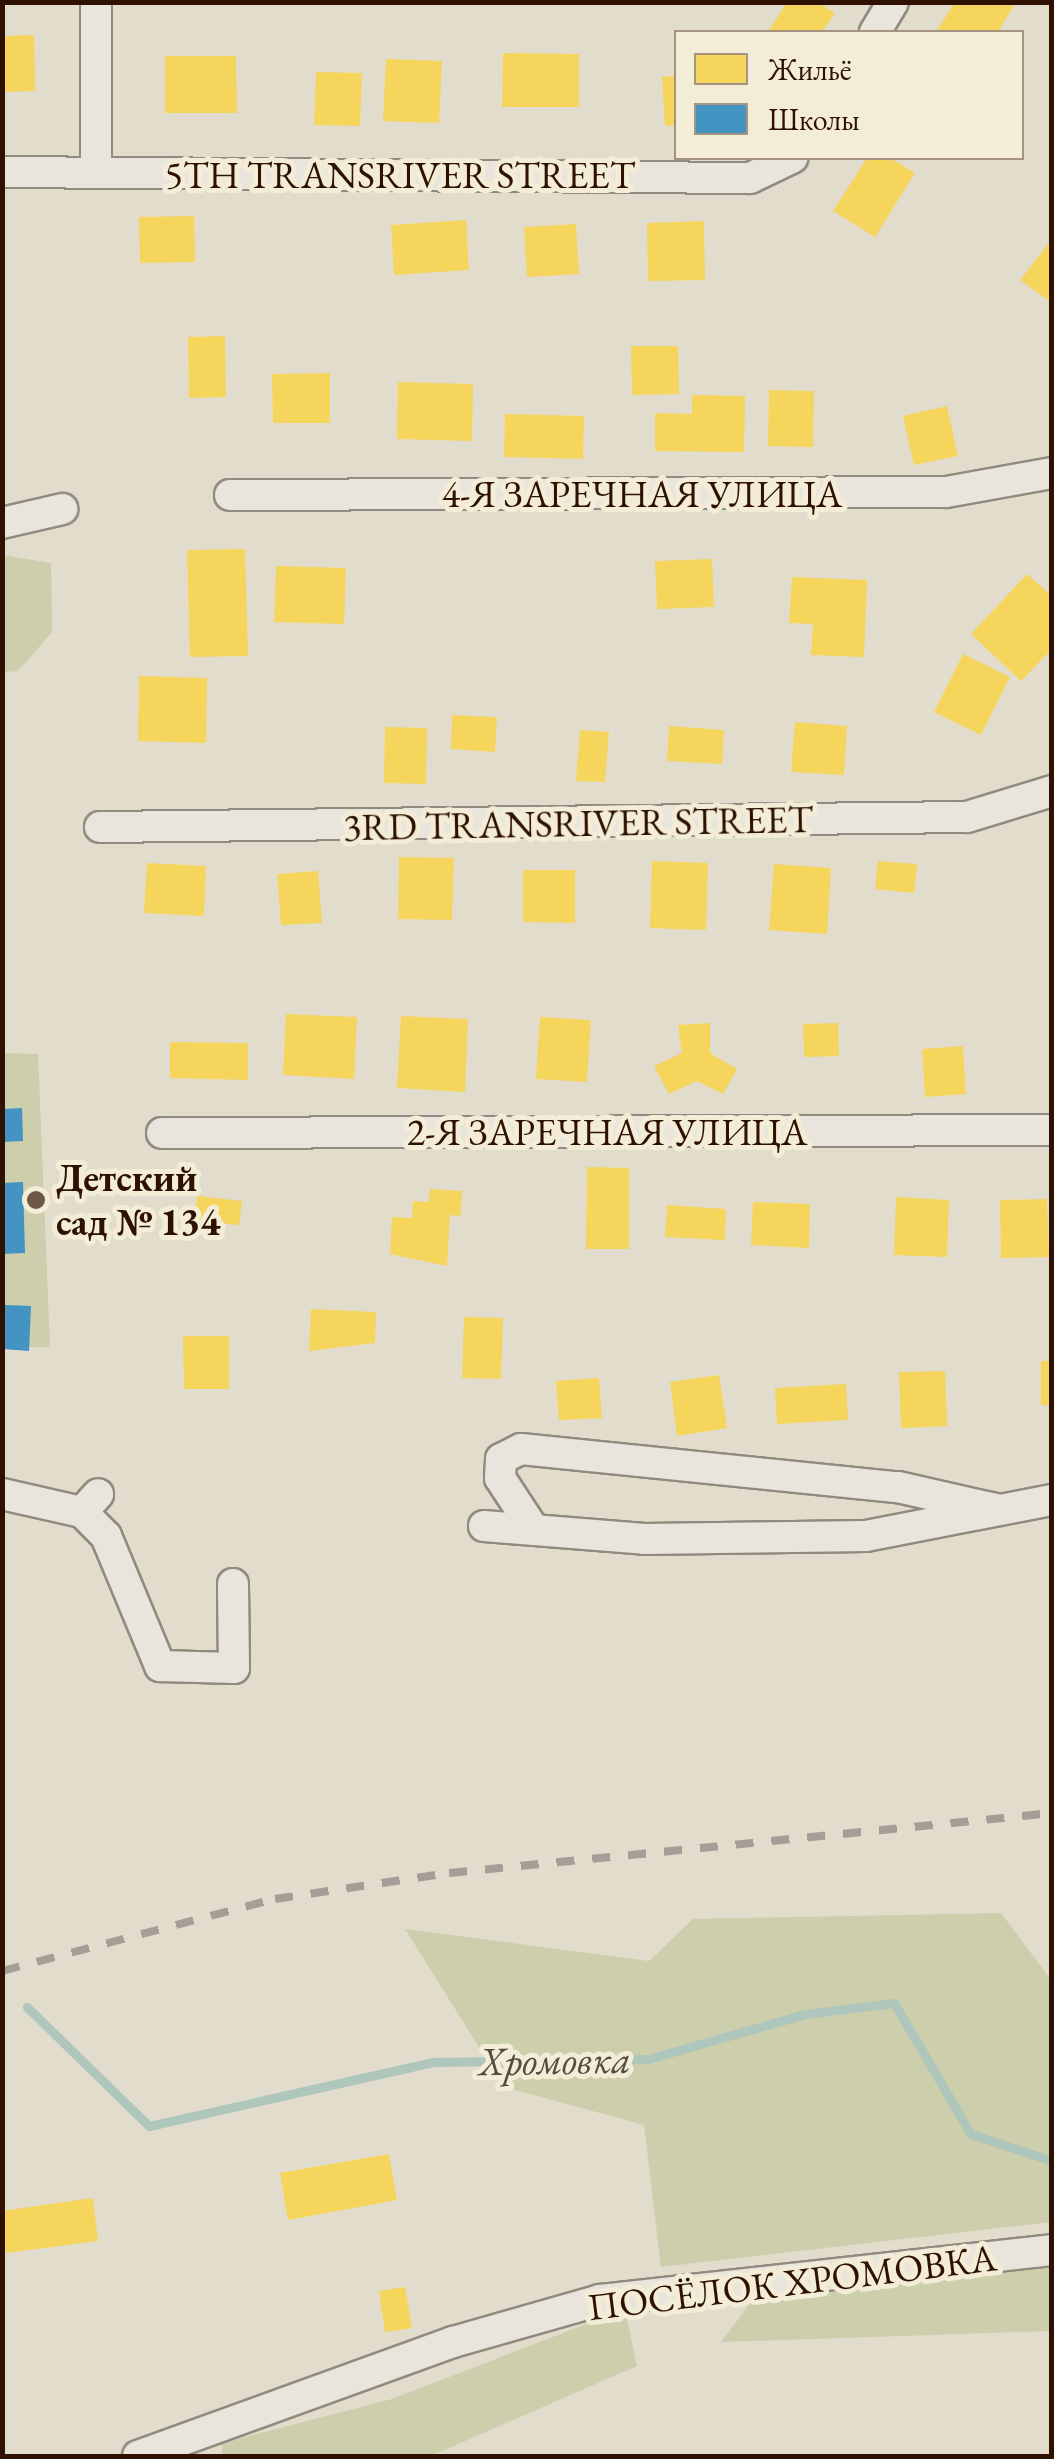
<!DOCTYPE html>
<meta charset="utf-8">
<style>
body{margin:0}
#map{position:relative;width:1054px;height:2459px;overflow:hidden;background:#e2dccc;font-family:"EB Garamond",serif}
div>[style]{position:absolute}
.green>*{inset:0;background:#cdceab}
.homes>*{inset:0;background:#f6d55c}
.schools>*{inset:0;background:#4393c3}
.stream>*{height:9px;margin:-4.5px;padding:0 4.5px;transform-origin:4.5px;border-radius:4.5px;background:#afc6bc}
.roads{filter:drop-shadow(2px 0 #918a7e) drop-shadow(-2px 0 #918a7e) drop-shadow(0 2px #918a7e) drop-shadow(0 -2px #918a7e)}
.street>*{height:30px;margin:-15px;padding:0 15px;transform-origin:15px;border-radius:15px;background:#e9e5dd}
.rail>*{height:8px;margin-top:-4px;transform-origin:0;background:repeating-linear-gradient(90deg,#a49e96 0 18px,transparent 0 36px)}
.dots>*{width:28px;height:28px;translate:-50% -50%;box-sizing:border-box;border:5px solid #f3ecd7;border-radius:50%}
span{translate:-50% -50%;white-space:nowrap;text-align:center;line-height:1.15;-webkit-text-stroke:10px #f3ecd7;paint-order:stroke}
.street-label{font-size:38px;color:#2e1100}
.poi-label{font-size:38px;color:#2e1100;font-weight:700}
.left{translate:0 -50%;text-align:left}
.water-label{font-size:40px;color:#534d3f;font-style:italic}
.frame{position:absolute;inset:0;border:5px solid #2e1100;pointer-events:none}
.legend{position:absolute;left:674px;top:30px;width:350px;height:130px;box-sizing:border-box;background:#f3ecd7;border:2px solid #a49481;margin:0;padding:12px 18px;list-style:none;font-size:30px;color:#2e1100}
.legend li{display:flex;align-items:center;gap:20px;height:50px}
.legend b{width:50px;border:2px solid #a49481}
</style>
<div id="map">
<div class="green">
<div style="clip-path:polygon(3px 555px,51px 563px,52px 632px,18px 671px,3px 672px)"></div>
<div style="clip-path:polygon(3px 1053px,38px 1054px,50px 1347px,3px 1347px)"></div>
<div style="clip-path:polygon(1001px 1913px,1051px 1980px,1051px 2222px,661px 2267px,644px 2125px,504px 2087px,405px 1929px,649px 1961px,693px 1919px)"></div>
<div style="clip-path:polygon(1051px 2252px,1051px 2331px,721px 2342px,761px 2289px)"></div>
<div style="clip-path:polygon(625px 2309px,637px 2366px,431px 2456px,222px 2456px,222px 2443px,392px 2399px)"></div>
</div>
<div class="homes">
<div style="clip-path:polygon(787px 2px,818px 2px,835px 13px,822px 32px,768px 32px)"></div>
<div style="clip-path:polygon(955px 2px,1016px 2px,998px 32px,936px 32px)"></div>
<div style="clip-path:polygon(34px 35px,35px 91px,2px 92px,2px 36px)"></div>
<div style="clip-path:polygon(503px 53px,579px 54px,579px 107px,502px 107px)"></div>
<div style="clip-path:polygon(165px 56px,236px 56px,237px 113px,165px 113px)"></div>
<div style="clip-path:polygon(386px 59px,442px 61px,439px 123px,383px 121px)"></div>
<div style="clip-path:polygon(316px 72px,362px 73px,360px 126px,314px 125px)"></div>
<div style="clip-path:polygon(676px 76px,676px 125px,665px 126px,662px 77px)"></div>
<div style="clip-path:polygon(867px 158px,890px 158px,915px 173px,875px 237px,833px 211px)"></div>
<div style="clip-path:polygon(194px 216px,195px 262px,140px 263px,139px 217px)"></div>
<div style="clip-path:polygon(466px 220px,469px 270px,394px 275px,391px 225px)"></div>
<div style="clip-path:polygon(704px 221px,705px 280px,648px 281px,647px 223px)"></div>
<div style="clip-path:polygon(576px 224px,579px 274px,527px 277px,524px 227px)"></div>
<div style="clip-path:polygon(1052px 239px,1052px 303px,1020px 280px)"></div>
<div style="clip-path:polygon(225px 336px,226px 397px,189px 398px,188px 337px)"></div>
<div style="clip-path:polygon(631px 346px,678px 346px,679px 394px,632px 395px)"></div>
<div style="clip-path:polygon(330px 373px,330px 423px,273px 423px,272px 374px)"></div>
<div style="clip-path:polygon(398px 382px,473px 384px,472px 441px,397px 439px)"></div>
<div style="clip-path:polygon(769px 390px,814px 391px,813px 447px,768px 446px)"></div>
<div style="clip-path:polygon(692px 395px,745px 396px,744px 452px,655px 451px,655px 413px,692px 414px)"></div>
<div style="clip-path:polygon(947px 406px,958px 456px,914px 465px,903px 416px)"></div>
<div style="clip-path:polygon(505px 414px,584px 416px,583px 459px,504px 457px)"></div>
<div style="clip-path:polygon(245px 549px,248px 656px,190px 657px,187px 550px)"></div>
<div style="clip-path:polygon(712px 559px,714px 607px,657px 609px,655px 561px)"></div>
<div style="clip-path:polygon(276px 566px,346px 568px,344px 624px,274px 622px)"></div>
<div style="clip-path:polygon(1027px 574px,1052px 596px,1052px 649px,1021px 681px,971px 634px)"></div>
<div style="clip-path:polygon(792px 577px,867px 580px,864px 657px,811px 655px,813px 624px,789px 623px)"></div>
<div style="clip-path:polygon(963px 654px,1010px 677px,981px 735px,934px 712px)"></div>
<div style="clip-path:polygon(139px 676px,207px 678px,206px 743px,138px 741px)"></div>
<div style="clip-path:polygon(452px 715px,497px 717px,495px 752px,451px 749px)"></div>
<div style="clip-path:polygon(795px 722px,847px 726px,844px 775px,791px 772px)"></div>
<div style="clip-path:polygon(669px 726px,724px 730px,722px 764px,667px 761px)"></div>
<div style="clip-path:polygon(385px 727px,427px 728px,426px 784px,384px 783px)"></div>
<div style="clip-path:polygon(580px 730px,609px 732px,605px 782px,576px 781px)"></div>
<div style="clip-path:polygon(399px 857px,454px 858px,452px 920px,398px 919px)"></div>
<div style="clip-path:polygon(652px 861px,708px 863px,706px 930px,650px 928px)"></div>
<div style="clip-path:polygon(878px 861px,917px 864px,914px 893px,875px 889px)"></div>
<div style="clip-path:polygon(147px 863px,206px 866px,204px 916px,144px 913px)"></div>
<div style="clip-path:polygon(774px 864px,831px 868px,827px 934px,769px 930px)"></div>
<div style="clip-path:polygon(523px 870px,575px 870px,575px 923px,523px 922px)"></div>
<div style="clip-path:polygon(318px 871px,322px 923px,281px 925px,277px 874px)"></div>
<div style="clip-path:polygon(286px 1014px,357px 1017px,354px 1079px,283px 1075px)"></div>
<div style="clip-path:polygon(401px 1016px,468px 1019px,465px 1092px,397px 1088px)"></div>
<div style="clip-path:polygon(540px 1017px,591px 1020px,587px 1082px,536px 1079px)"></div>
<div style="clip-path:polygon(710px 1023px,710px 1053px,737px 1069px,723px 1094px,697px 1081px,669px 1094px,654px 1066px,682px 1053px,678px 1025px)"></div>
<div style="clip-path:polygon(838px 1023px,839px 1056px,804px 1057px,803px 1024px)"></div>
<div style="clip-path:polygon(170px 1042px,248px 1043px,248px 1080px,170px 1078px)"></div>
<div style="clip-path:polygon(963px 1046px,966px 1094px,925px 1097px,922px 1049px)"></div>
<div style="clip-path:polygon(587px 1167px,629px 1168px,629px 1249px,586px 1249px)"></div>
<div style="clip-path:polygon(430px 1189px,462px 1191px,461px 1216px,450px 1215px,447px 1266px,390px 1254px,392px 1217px,412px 1218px,413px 1201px,429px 1202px)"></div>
<div style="clip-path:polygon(197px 1196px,242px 1201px,239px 1225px,194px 1221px)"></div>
<div style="clip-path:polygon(896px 1197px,949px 1200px,947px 1257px,894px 1255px)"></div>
<div style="clip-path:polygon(1047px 1199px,1049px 1257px,1001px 1258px,1000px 1200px)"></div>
<div style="clip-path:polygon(753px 1202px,810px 1204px,809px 1248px,751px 1245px)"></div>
<div style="clip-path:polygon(667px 1205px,726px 1209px,725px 1240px,665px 1237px)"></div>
<div style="clip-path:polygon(311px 1309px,376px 1312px,375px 1343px,309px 1351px)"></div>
<div style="clip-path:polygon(464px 1317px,503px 1318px,501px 1379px,462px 1378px)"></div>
<div style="clip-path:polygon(183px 1336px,229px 1336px,229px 1389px,184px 1389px)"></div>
<div style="clip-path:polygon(1041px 1361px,1052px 1361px,1052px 1405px,1041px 1405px)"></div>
<div style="clip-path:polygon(945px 1371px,947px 1426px,901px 1428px,899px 1372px)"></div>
<div style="clip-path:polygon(719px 1375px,727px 1428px,677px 1436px,670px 1382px)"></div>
<div style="clip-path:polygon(599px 1378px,602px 1418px,559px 1420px,556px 1381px)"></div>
<div style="clip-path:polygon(846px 1384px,848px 1420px,777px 1424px,775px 1388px)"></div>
<div style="clip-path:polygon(389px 2154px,397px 2200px,288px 2220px,280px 2173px)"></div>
<div style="clip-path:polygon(93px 2198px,98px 2241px,6px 2253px,2px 2211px)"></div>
<div style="clip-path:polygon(405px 2287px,412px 2328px,385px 2332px,379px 2291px)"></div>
</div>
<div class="schools">
<div style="clip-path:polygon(22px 1108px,23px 1141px,2px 1142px,2px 1109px)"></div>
<div style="clip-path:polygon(23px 1182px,25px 1253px,2px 1254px,2px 1183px)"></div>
<div style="clip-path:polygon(5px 1305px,31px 1306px,29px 1351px,3px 1349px)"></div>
</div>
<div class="stream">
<div style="left:27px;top:2007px;width:170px;rotate:44.3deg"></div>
<div style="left:149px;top:2126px;width:290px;rotate:-12.7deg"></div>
<div style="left:432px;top:2062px;width:216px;rotate:-0.8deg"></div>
<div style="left:648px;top:2059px;width:163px;rotate:-16deg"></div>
<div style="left:805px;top:2014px;width:90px;rotate:-7deg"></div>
<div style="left:894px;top:2003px;width:152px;rotate:59.6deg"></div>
<div style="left:971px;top:2134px;width:85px;rotate:18.4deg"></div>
</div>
<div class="roads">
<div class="street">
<div style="left:875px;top:32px;width:35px;rotate:-59deg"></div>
<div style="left:2px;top:172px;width:748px;rotate:0.46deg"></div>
<div style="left:750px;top:178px;width:47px;rotate:-25.5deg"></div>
<div style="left:96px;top:173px;width:171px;rotate:-90deg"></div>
<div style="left:230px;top:495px;width:716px;rotate:-0.24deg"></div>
<div style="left:946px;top:492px;width:108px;rotate:-10.2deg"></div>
<div style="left:2px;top:523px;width:62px;rotate:-13.1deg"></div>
<div style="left:100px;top:827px;width:867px;rotate:-0.66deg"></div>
<div style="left:967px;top:817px;width:89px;rotate:-17deg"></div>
<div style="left:162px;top:1133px;width:890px;rotate:-0.19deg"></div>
<div style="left:2px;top:1494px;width:82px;rotate:12.7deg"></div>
<div style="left:82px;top:1512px;width:24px;rotate:-48deg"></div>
<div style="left:82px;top:1512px;width:34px;rotate:45deg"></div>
<div style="left:106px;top:1536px;width:141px;rotate:67.4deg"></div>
<div style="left:160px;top:1666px;width:74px;rotate:1.5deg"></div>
<div style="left:234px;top:1668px;width:84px;rotate:-90.7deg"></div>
<div style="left:484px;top:1526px;width:161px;rotate:4.6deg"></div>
<div style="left:644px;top:1539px;width:222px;rotate:-0.8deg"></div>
<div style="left:866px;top:1536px;width:189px;rotate:-11deg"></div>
<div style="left:534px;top:1530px;width:62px;rotate:-123.2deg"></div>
<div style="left:500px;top:1478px;width:19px;rotate:-87deg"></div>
<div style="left:501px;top:1459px;width:22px;rotate:-27deg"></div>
<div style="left:521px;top:1449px;width:379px;rotate:5.8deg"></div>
<div style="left:898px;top:1487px;width:100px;rotate:12.7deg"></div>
<div style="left:138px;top:2456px;width:335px;rotate:-19.9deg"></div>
<div style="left:453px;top:2342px;width:153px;rotate:-15.9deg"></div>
<div style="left:600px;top:2300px;width:455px;rotate:-6.3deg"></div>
</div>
</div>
<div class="rail">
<div style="left:2px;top:1971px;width:282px;rotate:-14.8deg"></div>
<div style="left:275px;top:1899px;width:176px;rotate:-8.5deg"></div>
<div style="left:449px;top:1873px;width:606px;rotate:-5.68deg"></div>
</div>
<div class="dots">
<div style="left:36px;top:1200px;background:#6d5847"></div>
</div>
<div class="street-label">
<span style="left:400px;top:175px">5TH TRANSRIVER STREET</span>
<span style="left:642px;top:494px">4-Я ЗАРЕЧНАЯ УЛИЦА</span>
<span style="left:578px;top:823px;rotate:-1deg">3RD TRANSRIVER STREET</span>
<span style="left:607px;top:1132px">2-Я ЗАРЕЧНАЯ УЛИЦА</span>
<span style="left:792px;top:2282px;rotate:-7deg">ПОСЁЛОК ХРОМОВКА</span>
</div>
<div class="poi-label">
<span class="left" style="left:56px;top:1200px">Детский<br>сад № 134</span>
</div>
<div class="water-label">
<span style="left:555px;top:2060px;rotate:-1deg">Хромовка</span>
</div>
<div class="frame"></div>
<ul class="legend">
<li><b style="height:28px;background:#f6d55c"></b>Жильё</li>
<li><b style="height:28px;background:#4393c3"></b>Школы</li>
</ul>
</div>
